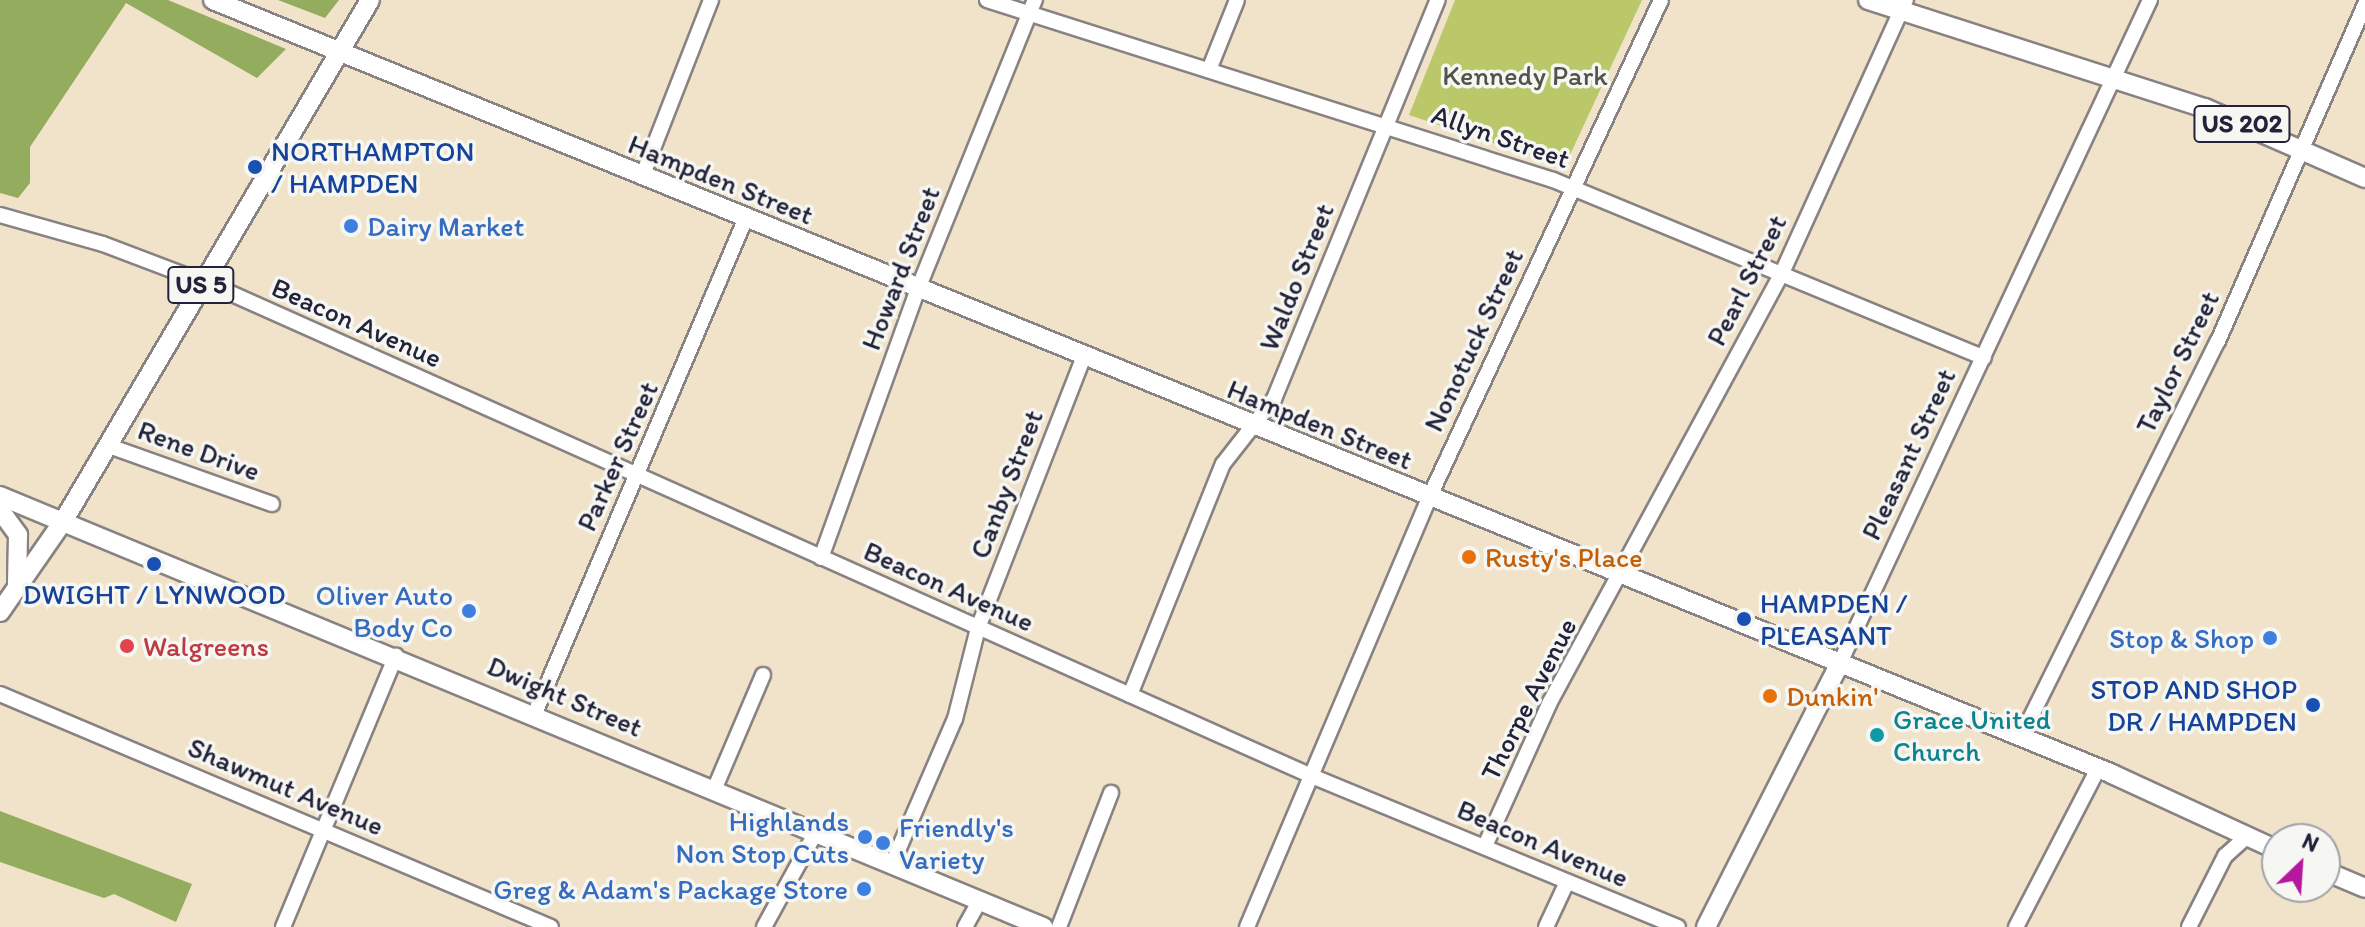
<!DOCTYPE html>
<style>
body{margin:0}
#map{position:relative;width:2365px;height:927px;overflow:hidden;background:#f0e3c9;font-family:Itim,sans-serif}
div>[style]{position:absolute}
.green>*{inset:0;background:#bac86a}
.forest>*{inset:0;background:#93ac5e}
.roads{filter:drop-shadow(2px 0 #898282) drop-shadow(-2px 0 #898282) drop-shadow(0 2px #898282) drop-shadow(0 -2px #898282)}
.minor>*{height:14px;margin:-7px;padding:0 7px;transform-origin:7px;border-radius:7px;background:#fff}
.major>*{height:18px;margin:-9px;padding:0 9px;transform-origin:9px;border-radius:9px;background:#fff}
.dots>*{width:22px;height:22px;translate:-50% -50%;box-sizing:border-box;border:4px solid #f6f6f2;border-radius:50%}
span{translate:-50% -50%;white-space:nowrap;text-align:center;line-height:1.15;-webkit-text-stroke:7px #f6f6f2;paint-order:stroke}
.shield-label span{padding:2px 6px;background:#f6f6f2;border:2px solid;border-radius:6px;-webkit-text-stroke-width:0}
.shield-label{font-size:26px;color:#22223b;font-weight:700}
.park-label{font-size:28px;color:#505449}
.street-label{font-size:28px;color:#22223b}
.transit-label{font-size:28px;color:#164399}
.left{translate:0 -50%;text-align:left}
.right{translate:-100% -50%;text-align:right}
.shop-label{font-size:28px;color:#366cbe}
.food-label{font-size:28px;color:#c56008}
.health-label{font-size:28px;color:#be3a42}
.culture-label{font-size:28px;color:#0d838f}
.north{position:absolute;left:2261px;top:823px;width:80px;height:80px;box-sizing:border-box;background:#f6f6f2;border:2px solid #a1a1a9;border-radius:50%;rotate:25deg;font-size:22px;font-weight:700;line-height:32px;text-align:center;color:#22223b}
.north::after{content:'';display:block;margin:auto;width:28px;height:36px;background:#b5179e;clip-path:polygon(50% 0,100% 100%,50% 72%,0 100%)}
</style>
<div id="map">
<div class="green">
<div style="clip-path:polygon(1455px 0,1642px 0,1569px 157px,1555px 164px,1409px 115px)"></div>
</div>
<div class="forest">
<div style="clip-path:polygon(0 0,168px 0,286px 49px,257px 78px,126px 3px,30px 147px,30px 183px,18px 198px,0 193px)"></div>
<div style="clip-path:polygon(278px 0,339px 0,325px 18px)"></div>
<div style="clip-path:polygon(0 811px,192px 884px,176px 922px,114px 894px,104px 898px,0 862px)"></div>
</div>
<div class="roads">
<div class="minor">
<div style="left:987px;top:0;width:594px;rotate:17.64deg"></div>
<div style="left:1553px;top:180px;width:466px;rotate:22.4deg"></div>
<div style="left:1209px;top:70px;width:75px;rotate:-68.2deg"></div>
<div style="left:642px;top:177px;width:190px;rotate:-68.7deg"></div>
<div style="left:0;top:215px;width:107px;rotate:15.7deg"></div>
<div style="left:103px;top:244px;width:124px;rotate:20.8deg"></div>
<div style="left:219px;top:288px;width:1194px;rotate:24.07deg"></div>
<div style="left:1309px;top:775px;width:399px;rotate:22.4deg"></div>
<div style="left:109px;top:446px;width:173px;rotate:19.6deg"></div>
<div style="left:821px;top:558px;width:286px;rotate:-70.2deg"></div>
<div style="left:918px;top:289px;width:312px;rotate:-68deg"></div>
<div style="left:1839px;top:665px;width:734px;rotate:-64.94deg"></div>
<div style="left:0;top:694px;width:598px;rotate:22.92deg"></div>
<div style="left:1130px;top:695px;width:249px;rotate:-68.1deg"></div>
<div style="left:1223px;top:464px;width:83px;rotate:-51.9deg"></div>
<div style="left:1274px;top:399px;width:431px;rotate:-67.7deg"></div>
<div style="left:535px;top:713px;width:536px;rotate:-66.93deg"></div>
<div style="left:2021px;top:737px;width:442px;rotate:-63.6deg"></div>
<div style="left:2218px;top:341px;width:368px;rotate:-66.4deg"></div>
<div style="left:714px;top:790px;width:125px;rotate:-66.9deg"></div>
<div style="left:1485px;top:846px;width:158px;rotate:-65.7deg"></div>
<div style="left:1550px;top:702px;width:488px;rotate:-61.6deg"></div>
<div style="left:1782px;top:273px;width:300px;rotate:-65.6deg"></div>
<div style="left:893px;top:862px;width:156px;rotate:-66.6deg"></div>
<div style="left:955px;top:719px;width:94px;rotate:-75.8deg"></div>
<div style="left:978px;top:628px;width:290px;rotate:-68.7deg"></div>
<div style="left:283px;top:927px;width:294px;rotate:-67.4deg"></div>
<div style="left:764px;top:927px;width:106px;rotate:-61.3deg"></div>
<div style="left:965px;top:927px;width:31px;rotate:-61deg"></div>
<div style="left:1059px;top:927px;width:144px;rotate:-68.8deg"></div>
<div style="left:1247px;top:927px;width:466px;rotate:-67deg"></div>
<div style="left:1429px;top:498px;width:549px;rotate:-65.02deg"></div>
<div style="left:1546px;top:927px;width:50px;rotate:-65deg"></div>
<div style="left:2016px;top:927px;width:178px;rotate:-62.6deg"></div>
<div style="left:2189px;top:927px;width:80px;rotate:-63.1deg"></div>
<div style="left:2225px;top:856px;width:30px;rotate:-42deg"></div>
</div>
<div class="major">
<div style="left:213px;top:0;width:2051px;rotate:22.17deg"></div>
<div style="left:2112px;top:774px;width:182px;rotate:24.7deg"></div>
<div style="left:1868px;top:0;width:354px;rotate:17.8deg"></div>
<div style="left:2205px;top:108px;width:175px;rotate:23.6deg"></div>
<div style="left:0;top:496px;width:1129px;rotate:22.45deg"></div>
<div style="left:0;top:510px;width:31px;rotate:54deg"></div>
<div style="left:18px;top:535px;width:49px;rotate:91.2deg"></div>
<div style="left:0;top:612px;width:112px;rotate:-55.2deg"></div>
<div style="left:64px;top:520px;width:603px;rotate:-59.52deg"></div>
<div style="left:2325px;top:871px;width:43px;rotate:23deg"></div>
<div style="left:1706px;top:927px;width:294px;rotate:-63.1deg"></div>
</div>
</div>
<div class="dots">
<div style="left:255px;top:167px;background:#1a4fb4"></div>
<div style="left:351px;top:226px;background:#3f7fe0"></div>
<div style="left:1469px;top:557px;background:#e8710a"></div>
<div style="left:154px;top:564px;background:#1a4fb4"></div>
<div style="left:469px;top:611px;background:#3f7fe0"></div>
<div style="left:1744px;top:619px;background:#1a4fb4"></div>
<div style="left:2270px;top:638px;background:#3f7fe0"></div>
<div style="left:127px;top:646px;background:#e0444e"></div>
<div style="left:1770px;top:696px;background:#e8710a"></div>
<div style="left:2313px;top:705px;background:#1a4fb4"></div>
<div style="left:1877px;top:735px;background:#0f9aa8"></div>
<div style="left:865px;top:837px;background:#3f7fe0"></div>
<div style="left:883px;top:843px;background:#3f7fe0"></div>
<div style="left:864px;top:889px;background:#3f7fe0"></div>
</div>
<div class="shield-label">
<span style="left:2242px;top:124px">US 202</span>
<span style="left:201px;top:285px">US 5</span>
</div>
<div class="park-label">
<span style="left:1525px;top:75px">Kennedy Park</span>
</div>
<div class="street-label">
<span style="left:1501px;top:136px;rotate:19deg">Allyn Street</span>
<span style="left:721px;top:179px;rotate:22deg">Hampden Street</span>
<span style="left:900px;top:268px;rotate:-69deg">Howard Street</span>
<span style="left:1296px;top:277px;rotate:-68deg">Waldo Street</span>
<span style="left:1746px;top:280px;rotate:-63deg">Pearl Street</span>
<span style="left:357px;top:322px;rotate:24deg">Beacon Avenue</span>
<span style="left:1473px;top:340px;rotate:-65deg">Nonotuck Street</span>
<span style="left:2177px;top:362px;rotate:-64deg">Taylor Street</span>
<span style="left:1320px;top:424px;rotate:22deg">Hampden Street</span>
<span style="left:199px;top:450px;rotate:20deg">Rene Drive</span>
<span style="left:1908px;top:454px;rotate:-65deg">Pleasant Street</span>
<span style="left:617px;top:456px;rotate:-66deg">Parker Street</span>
<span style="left:1006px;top:484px;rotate:-69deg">Canby Street</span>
<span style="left:949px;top:586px;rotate:24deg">Beacon Avenue</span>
<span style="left:565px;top:696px;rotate:23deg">Dwight Street</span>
<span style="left:1528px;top:699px;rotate:-63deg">Thorpe Avenue</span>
<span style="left:286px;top:786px;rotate:23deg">Shawmut Avenue</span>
<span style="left:1543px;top:843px;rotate:23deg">Beacon Avenue</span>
</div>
<div class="transit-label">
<span class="left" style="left:271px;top:167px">NORTHAMPTON<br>/ HAMPDEN</span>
<span style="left:154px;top:594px">DWIGHT / LYNWOOD</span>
<span class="left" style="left:1760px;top:619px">HAMPDEN /<br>PLEASANT</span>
<span class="right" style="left:2297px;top:705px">STOP AND SHOP<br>DR / HAMPDEN</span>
</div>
<div class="shop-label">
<span class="left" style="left:367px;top:226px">Dairy Market</span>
<span class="right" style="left:453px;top:611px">Oliver Auto<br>Body Co</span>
<span class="right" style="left:2254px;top:638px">Stop &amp; Shop</span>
<span class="right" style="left:849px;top:837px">Highlands<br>Non Stop Cuts</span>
<span class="left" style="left:899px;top:843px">Friendly's<br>Variety</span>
<span class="right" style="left:848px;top:889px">Greg &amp; Adam's Package Store</span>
</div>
<div class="food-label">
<span class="left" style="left:1485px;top:557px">Rusty's Place</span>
<span class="left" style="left:1786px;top:696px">Dunkin'</span>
</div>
<div class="health-label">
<span class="left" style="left:143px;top:646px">Walgreens</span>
</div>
<div class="culture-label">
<span class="left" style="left:1893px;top:735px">Grace United<br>Church</span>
</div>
<div class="north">N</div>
</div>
